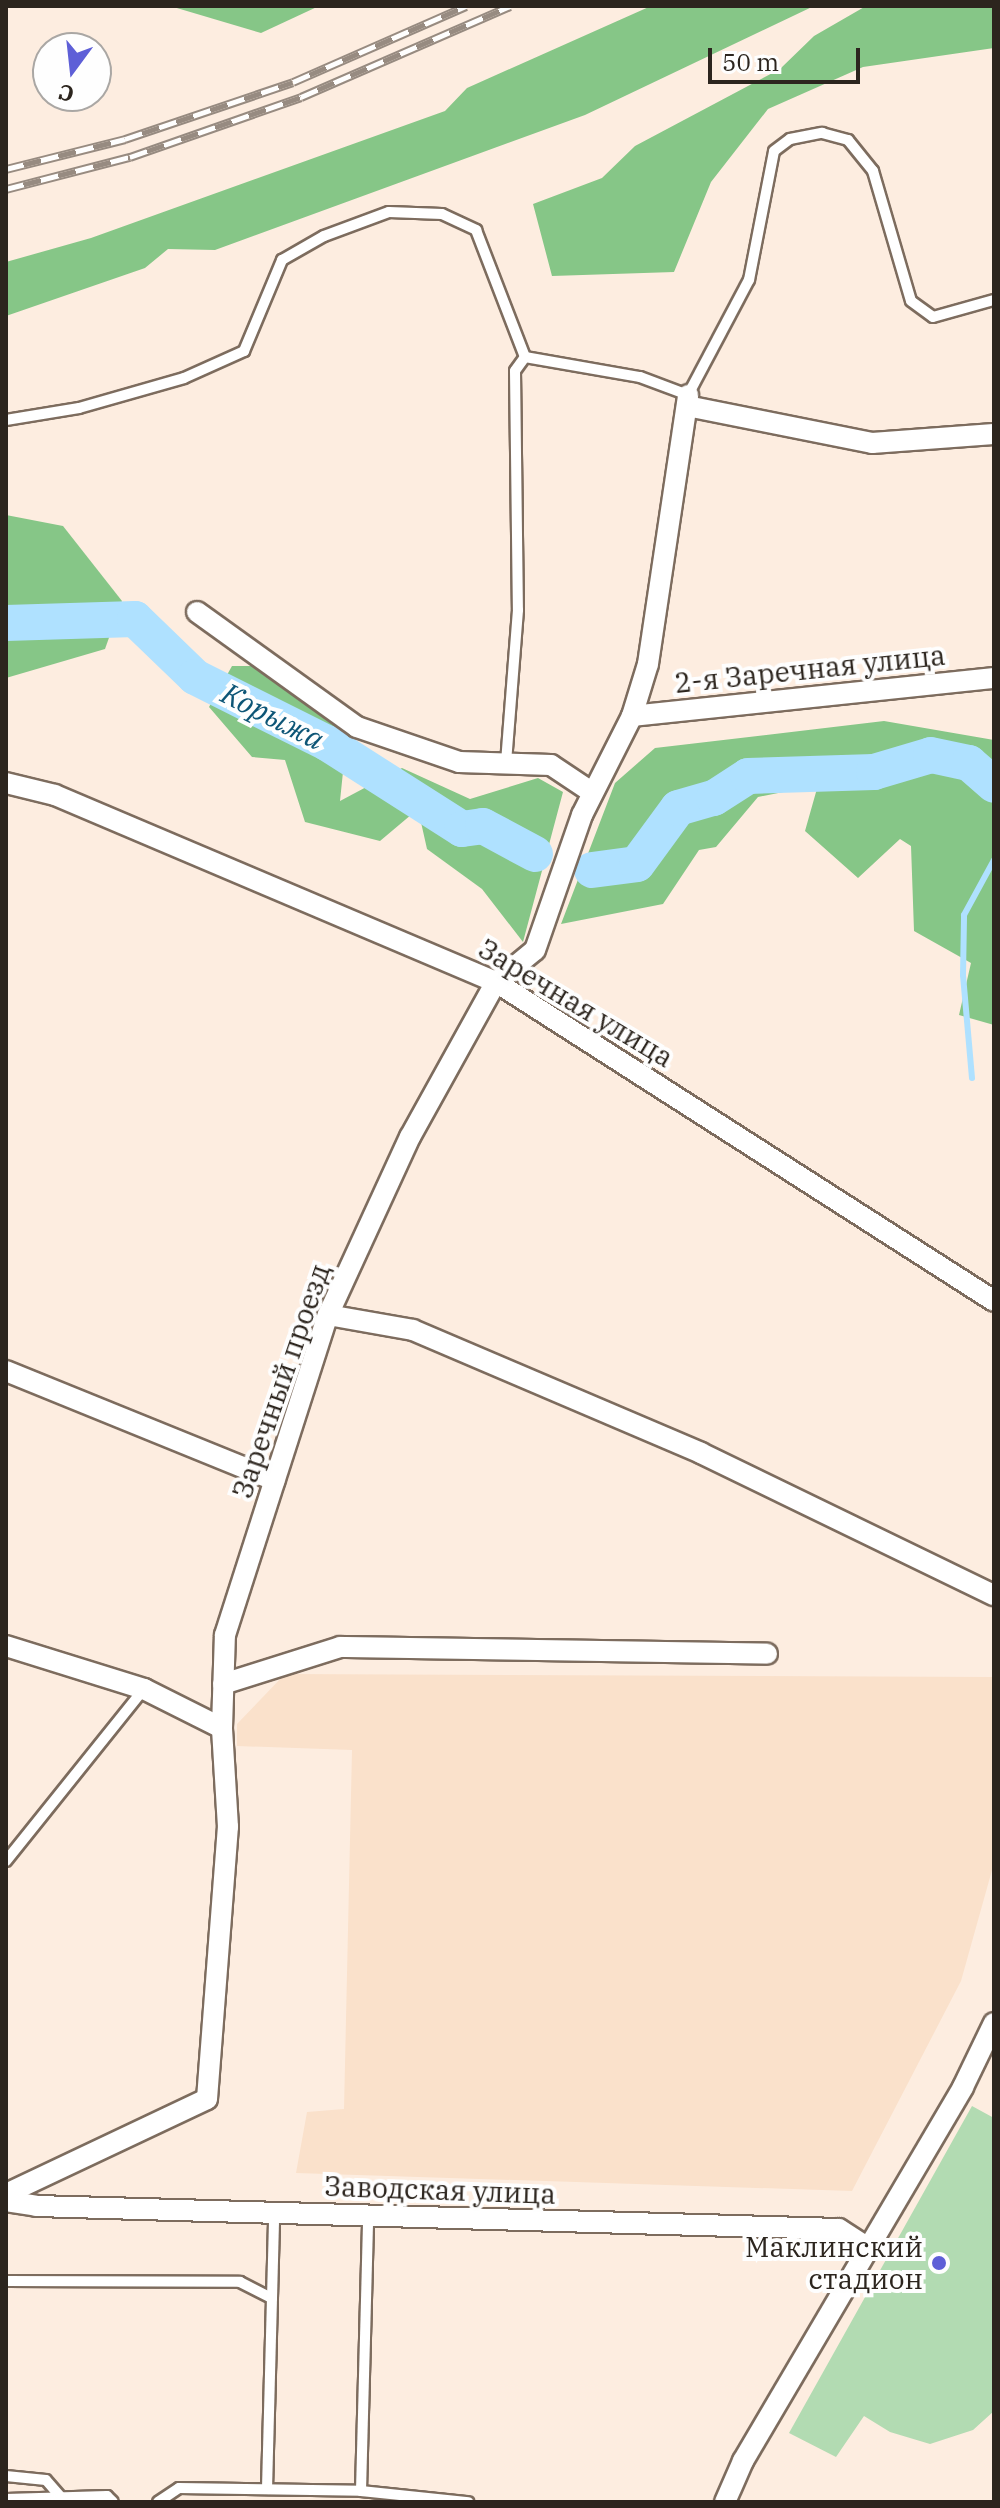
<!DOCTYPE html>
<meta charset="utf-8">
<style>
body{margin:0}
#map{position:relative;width:1000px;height:2508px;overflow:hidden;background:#fdede0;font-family:"IBM Plex Serif",serif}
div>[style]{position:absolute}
.built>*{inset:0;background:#fae1cb}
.green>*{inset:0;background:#b2dbb2}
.forest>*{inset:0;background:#86c687}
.stream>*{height:6px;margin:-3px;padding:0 3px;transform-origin:3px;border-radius:3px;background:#afe1ff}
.river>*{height:36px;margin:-18px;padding:0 18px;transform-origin:18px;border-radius:18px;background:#afe1ff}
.roads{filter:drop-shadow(2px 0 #7d6c5e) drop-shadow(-2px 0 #7d6c5e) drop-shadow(0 2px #7d6c5e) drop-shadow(0 -2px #7d6c5e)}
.lane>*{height:10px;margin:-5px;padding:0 5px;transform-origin:5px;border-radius:5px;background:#fff}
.street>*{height:20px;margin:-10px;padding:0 10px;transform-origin:10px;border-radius:10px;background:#fff}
.rail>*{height:9px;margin-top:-4.5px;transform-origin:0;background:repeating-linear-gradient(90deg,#fefefe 0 18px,#978b81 0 36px);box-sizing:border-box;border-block:2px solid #978b81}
.dots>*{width:22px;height:22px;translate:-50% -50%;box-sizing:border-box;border:4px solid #fefefe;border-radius:50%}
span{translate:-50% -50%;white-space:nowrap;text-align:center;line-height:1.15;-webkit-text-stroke:8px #fefefe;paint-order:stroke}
.street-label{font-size:28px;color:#2c251e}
.poi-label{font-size:28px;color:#2c251e}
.right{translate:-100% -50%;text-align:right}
.water-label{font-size:30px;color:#0d5576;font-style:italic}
.frame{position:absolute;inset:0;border:8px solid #2c251e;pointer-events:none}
.north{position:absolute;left:32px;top:32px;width:80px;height:80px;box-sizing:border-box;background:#fefefe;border:2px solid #aaa7a4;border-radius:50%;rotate:195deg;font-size:22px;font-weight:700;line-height:32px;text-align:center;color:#2c251e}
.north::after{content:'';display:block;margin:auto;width:28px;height:36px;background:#5e5fd7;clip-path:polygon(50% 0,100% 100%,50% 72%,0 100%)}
.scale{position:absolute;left:708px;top:48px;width:152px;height:36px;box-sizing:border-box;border:4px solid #2c251e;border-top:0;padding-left:10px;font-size:24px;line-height:28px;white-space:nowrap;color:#2c251e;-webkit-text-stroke:6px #fefefe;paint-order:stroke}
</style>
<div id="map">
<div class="built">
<div style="clip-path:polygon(285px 1674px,994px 1677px,994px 1863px,961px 1981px,852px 2191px,296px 2173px,307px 2112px,344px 2109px,352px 1750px,237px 1746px,237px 1724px)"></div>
</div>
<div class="green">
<div style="clip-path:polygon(972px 2106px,994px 2118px,994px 2411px,973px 2430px,930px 2444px,890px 2432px,864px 2416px,836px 2457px,789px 2433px)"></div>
</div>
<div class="forest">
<div style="clip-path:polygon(170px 6px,319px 6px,261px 33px)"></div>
<div style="clip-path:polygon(651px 6px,814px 6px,585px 115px,215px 250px,168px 249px,145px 268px,6px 316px,6px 262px,91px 238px,445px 111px,467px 88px)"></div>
<div style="clip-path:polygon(866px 6px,994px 6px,994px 48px,863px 67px,768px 109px,711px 182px,674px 272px,552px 276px,533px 204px,602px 178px,635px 146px,780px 69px,814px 36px)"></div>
<div style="clip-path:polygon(6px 515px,63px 526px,122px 601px,105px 649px,6px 678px)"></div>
<div style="clip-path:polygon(232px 666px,253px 666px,347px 733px,340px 801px,402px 768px,470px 799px,538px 778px,563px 792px,523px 942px,482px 889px,427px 849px,418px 809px,380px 841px,305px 822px,285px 760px,252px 757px,209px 707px)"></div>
<div style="clip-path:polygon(884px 721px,994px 740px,994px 1025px,959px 1015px,971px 963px,914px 931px,911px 846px,900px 839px,858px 878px,805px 831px,818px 785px,758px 797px,716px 847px,699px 850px,663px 904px,561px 924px,615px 783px,655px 748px)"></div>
</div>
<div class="stream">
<div style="left:972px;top:1078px;width:103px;rotate:-95deg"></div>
<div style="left:963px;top:975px;width:60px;rotate:-89deg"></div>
<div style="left:964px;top:915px;width:63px;rotate:-61.4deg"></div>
</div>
<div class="river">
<div style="left:6px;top:623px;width:129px;rotate:-1.8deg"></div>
<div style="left:135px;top:619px;width:83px;rotate:44deg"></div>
<div style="left:195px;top:677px;width:148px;rotate:26.6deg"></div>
<div style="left:327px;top:743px;width:160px;rotate:32.5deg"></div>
<div style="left:462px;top:829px;width:21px;rotate:-8deg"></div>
<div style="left:483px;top:826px;width:59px;rotate:28.3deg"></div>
<div style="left:592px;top:870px;width:45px;rotate:-7.6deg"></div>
<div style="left:637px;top:864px;width:69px;rotate:-53.8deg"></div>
<div style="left:678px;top:808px;width:37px;rotate:-16deg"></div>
<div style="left:714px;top:798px;width:40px;rotate:-32.9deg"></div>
<div style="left:748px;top:776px;width:126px;rotate:-1.8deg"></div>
<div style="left:874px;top:772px;width:59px;rotate:-16.6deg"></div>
<div style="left:931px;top:755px;width:39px;rotate:12deg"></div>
<div style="left:969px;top:763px;width:33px;rotate:41deg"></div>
</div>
<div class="roads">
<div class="lane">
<div style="left:525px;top:357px;width:117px;rotate:9.9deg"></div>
<div style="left:640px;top:377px;width:51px;rotate:20.6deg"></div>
<div style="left:688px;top:395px;width:130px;rotate:-62.1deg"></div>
<div style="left:749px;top:280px;width:131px;rotate:-79deg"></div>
<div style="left:774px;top:151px;width:20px;rotate:-37deg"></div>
<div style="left:790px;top:139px;width:33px;rotate:-11deg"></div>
<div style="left:822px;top:133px;width:27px;rotate:15deg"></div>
<div style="left:848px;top:140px;width:40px;rotate:51deg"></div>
<div style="left:873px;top:171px;width:135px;rotate:73.7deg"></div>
<div style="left:911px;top:301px;width:27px;rotate:36deg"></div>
<div style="left:933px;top:317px;width:63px;rotate:-15.6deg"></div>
<div style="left:6px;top:420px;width:74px;rotate:-9.3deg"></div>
<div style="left:79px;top:408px;width:109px;rotate:-15.9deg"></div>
<div style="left:184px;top:378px;width:66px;rotate:-24.2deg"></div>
<div style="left:244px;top:351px;width:99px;rotate:-67.3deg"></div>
<div style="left:282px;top:260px;width:48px;rotate:-29.7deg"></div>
<div style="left:324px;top:236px;width:69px;rotate:-20.3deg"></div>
<div style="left:389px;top:212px;width:53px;rotate:2.2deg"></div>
<div style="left:442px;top:214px;width:38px;rotate:25deg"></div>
<div style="left:476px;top:230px;width:136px;rotate:68.9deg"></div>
<div style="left:525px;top:357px;width:17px;rotate:126deg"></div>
<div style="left:515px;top:371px;width:239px;rotate:89.3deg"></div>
<div style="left:518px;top:610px;width:154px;rotate:94.5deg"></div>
<div style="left:6px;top:1861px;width:221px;rotate:-51.3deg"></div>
<div style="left:6px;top:2281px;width:234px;rotate:0.2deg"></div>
<div style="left:240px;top:2282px;width:36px;rotate:27deg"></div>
<div style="left:6px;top:2476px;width:40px;rotate:5.7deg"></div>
<div style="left:46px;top:2480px;width:23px;rotate:49deg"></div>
<div style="left:267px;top:2489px;width:276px;rotate:-88.5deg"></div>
<div style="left:361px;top:2491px;width:275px;rotate:-88.5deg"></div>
<div style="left:6px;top:2499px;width:101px;rotate:-1.7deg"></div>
<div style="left:107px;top:2496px;width:8px;rotate:45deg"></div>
<div style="left:158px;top:2502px;width:25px;rotate:-34deg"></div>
<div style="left:179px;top:2488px;width:182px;rotate:0.9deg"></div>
<div style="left:361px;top:2491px;width:108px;rotate:5.9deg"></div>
</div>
<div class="street">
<div style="left:687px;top:406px;width:189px;rotate:11.3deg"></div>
<div style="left:872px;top:443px;width:122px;rotate:-4.2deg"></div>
<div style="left:197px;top:612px;width:197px;rotate:35.7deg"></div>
<div style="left:357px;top:727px;width:108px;rotate:18.9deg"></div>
<div style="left:459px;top:762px;width:92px;rotate:1.9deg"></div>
<div style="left:551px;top:765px;width:50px;rotate:33.7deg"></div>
<div style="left:632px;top:716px;width:364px;rotate:-6deg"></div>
<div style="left:6px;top:783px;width:50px;rotate:13.8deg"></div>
<div style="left:55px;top:795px;width:479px;rotate:23deg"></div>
<div style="left:496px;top:982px;width:591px;rotate:32.64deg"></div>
<div style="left:328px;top:1315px;width:86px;rotate:10deg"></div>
<div style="left:413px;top:1330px;width:313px;rotate:23.1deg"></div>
<div style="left:701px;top:1453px;width:326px;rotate:25.9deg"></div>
<div style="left:6px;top:1371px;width:290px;rotate:22.1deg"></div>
<div style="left:6px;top:1646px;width:145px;rotate:17.3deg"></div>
<div style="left:144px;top:1689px;width:87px;rotate:26.6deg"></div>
<div style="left:223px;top:1684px;width:123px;rotate:-17.5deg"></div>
<div style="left:340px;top:1647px;width:427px;rotate:0.9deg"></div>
<div style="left:6px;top:2194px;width:222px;rotate:-25.3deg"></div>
<div style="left:207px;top:2099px;width:273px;rotate:-85.6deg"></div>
<div style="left:228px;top:1827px;width:99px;rotate:-93.5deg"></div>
<div style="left:222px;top:1728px;width:93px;rotate:-88.2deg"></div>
<div style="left:225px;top:1635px;width:336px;rotate:-72.2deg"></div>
<div style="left:328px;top:1315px;width:196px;rotate:-65.3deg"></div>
<div style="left:410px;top:1137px;width:177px;rotate:-61deg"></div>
<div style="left:496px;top:982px;width:50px;rotate:-39.4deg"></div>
<div style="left:535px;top:950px;width:143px;rotate:-70.8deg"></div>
<div style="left:582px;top:815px;width:111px;rotate:-63.2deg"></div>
<div style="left:632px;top:716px;width:54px;rotate:-72.9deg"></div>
<div style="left:648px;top:664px;width:272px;rotate:-81.5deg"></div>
<div style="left:6px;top:2201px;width:30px;rotate:9deg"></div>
<div style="left:36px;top:2206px;width:803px;rotate:1.64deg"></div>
<div style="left:839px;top:2229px;width:33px;rotate:33deg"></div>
<div style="left:725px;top:2502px;width:45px;rotate:-66.3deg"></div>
<div style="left:743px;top:2461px;width:434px;rotate:-59.5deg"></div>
<div style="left:963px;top:2087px;width:71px;rotate:-64.2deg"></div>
</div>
</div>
<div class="rail">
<div style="left:6px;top:169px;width:123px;rotate:-14.1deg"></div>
<div style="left:125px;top:139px;width:177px;rotate:-18.7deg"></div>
<div style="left:293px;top:82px;width:189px;rotate:-23.7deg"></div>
<div style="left:6px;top:189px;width:128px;rotate:-14.5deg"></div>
<div style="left:130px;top:157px;width:181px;rotate:-19.3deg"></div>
<div style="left:301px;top:97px;width:228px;rotate:-23.5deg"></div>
</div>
<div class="dots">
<div style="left:939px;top:2263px;background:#5e5fd7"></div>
</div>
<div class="street-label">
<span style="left:810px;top:669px;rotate:-6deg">2-я Заречная улица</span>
<span style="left:576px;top:1003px;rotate:31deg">Заречная улица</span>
<span style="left:281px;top:1381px;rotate:-71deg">Заречный проезд</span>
<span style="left:440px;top:2190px;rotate:2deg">Заводская улица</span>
</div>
<div class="poi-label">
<span class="right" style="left:923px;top:2263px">Маклинский<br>стадион</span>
</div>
<div class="water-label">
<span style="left:273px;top:716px;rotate:27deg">Корыжа</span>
</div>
<div class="frame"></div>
<div class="north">С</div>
<div class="scale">50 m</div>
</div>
